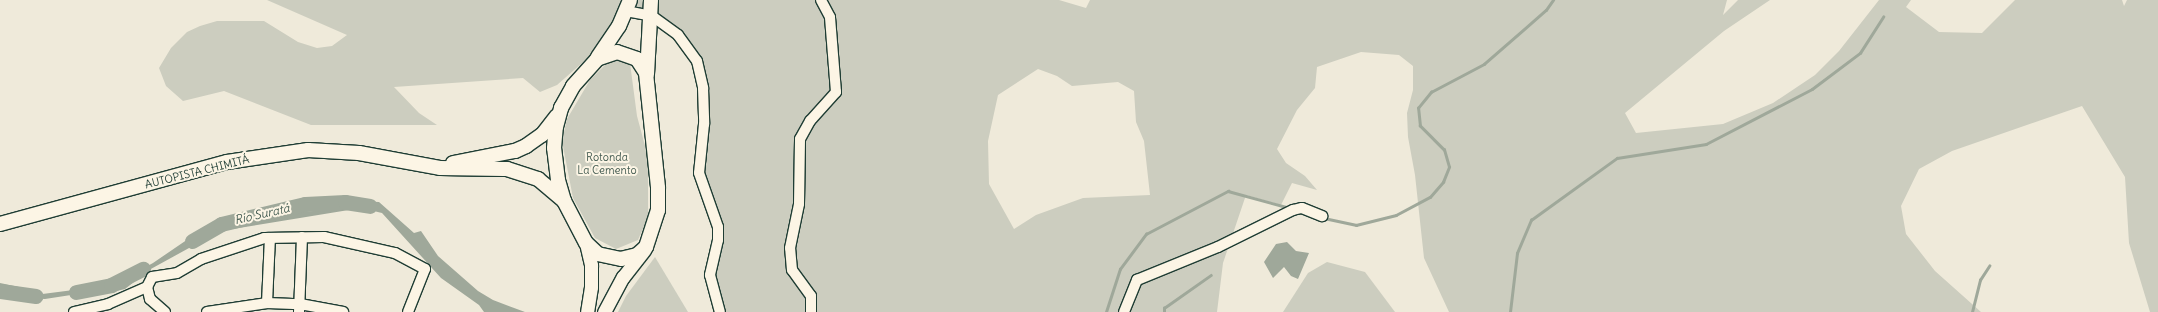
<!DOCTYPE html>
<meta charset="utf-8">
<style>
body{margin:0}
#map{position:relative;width:2158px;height:312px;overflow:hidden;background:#efeada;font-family:Delius,sans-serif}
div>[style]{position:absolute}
.green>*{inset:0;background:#cccdbf}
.water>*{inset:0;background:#9fa89a}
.stream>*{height:2.5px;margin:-1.25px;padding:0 1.25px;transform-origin:1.25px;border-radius:1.25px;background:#9fa89a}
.river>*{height:15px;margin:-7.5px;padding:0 7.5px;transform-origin:7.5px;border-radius:7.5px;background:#9fa89a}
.roads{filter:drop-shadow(1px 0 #1f3d34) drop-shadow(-1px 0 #1f3d34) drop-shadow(0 1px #1f3d34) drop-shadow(0 -1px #1f3d34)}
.minor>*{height:10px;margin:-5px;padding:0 5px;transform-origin:5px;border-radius:5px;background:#fcf5e5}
.major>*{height:13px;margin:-6.5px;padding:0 6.5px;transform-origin:6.5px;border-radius:6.5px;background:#fcf5e5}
.highway>*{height:14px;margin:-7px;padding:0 7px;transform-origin:7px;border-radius:7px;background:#fcf5e5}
span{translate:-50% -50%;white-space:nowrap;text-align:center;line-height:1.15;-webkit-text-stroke:4px #fcf5e5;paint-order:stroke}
.park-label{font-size:11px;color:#425a50}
.street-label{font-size:11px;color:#1f3d34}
.water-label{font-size:12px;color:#455d53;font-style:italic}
</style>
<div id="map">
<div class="green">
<div style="clip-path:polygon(evenodd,267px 0,1059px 0,1086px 8px,1090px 0,1727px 0,1723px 15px,1738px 0,1770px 0,1724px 31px,1625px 113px,1636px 133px,1723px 124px,1773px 103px,1815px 75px,1839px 51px,1879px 0,1911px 0,1906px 7px,1939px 32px,1982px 33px,2015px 0,2122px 0,2124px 6px,2127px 0,2158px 0,2158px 312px,2150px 312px,2129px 243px,2125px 177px,2082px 106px,1952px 151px,1919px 169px,1901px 206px,1906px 234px,1935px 271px,1981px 312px,1449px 312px,1424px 258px,1415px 175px,1408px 137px,1407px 113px,1413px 90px,1413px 66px,1399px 55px,1361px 52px,1317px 67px,1315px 88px,1297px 110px,1277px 149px,1286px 163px,1305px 176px,1317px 190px,1292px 183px,1281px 205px,1246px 195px,1223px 263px,1217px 312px,719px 312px,712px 283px,716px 220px,699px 183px,707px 122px,692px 51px,678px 35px,626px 11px,598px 49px,557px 85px,540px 92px,523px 78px,394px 87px,419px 113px,437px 125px,311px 125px,224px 91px,183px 101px,166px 86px,159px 68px,171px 48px,187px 32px,200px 26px,217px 21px,264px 21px,298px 42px,317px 48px,332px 46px,347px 35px,267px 0,1038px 69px,1057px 76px,1072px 86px,1118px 82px,1134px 91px,1136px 122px,1144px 141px,1150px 195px,1083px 198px,1036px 215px,1014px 229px,989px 184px,988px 141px,998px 95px,1038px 69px)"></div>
<div style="clip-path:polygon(624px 58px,630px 63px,637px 116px,648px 157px,648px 217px,638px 240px,616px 249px,595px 238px,573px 198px,562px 141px,567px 119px,590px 80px,607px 63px)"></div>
<div style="clip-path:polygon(655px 257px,688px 312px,618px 312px,626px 296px)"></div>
<div style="clip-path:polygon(1327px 262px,1365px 272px,1395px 312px,1283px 312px,1308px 273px)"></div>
</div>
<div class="water">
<div style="clip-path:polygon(357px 201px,379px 202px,414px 233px,421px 231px,438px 256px,478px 291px,493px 300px,525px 312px,484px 312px,479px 305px,441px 278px,382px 213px,361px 208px,220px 231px,149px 270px,125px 289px,104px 294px,84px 293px,45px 299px,28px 298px,0 291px,0 283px,19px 287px,27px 296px,89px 288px,105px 289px,153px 263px,194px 235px,290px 213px,325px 210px)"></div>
<div style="clip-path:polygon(1287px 242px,1296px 251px,1309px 253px,1298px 279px,1291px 276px,1284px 267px,1273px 278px,1264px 262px,1276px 244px)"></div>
</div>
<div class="stream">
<div style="left:1324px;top:218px;width:33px;rotate:12deg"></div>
<div style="left:1356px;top:225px;width:41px;rotate:-14deg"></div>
<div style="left:1396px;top:215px;width:38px;rotate:-28deg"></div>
<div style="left:1430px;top:197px;width:20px;rotate:-49deg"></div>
<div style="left:1443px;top:182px;width:16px;rotate:-68deg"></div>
<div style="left:1449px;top:167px;width:18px;rotate:-106deg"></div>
<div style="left:1444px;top:150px;width:34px;rotate:-135deg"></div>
<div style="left:1420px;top:126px;width:18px;rotate:-96deg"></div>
<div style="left:1418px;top:108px;width:21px;rotate:-51deg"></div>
<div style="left:1431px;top:92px;width:60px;rotate:-27.8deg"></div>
<div style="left:1484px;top:64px;width:82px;rotate:-41.1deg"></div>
<div style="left:1546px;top:10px;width:12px;rotate:-55deg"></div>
<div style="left:1106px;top:312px;width:45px;rotate:-72deg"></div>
<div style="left:1120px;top:269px;width:44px;rotate:-53.4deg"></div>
<div style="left:1146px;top:234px;width:93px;rotate:-27.7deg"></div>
<div style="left:1228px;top:191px;width:64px;rotate:15.3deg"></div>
<div style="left:1164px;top:312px;width:4px;rotate:-90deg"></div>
<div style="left:1164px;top:308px;width:57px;rotate:-35.1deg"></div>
<div style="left:1510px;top:312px;width:59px;rotate:-83.2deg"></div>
<div style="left:1517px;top:253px;width:36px;rotate:-67deg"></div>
<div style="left:1531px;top:220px;width:106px;rotate:-35.8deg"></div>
<div style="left:1617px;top:158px;width:90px;rotate:-8.9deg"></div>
<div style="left:1706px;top:144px;width:119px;rotate:-27.4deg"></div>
<div style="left:1812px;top:89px;width:60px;rotate:-36.9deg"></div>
<div style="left:1860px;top:53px;width:43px;rotate:-57.4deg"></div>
<div style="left:1972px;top:312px;width:33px;rotate:-76deg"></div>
<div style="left:1980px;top:280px;width:17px;rotate:-57deg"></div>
</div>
<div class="river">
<div style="left:192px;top:241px;width:34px;rotate:-30deg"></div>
<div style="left:221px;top:224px;width:86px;rotate:-13.4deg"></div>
<div style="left:305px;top:204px;width:40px;rotate:-2.9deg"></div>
<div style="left:345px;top:202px;width:25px;rotate:9deg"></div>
<div style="left:0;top:291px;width:36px;rotate:8deg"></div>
<div style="left:76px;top:292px;width:36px;rotate:-11deg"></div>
<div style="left:111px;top:285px;width:36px;rotate:-27deg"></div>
</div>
<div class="roads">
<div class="minor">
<div style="left:626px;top:11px;width:26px;rotate:11deg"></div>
<div style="left:652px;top:16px;width:32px;rotate:36deg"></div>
<div style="left:678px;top:35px;width:32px;rotate:54deg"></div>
<div style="left:697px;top:61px;width:28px;rotate:77deg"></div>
<div style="left:703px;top:88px;width:36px;rotate:88deg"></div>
<div style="left:704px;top:124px;width:49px;rotate:95.8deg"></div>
<div style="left:699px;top:173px;width:57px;rotate:70.6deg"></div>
<div style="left:718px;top:227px;width:13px;rotate:90deg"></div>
<div style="left:718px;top:240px;width:36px;rotate:103deg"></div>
<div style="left:710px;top:275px;width:38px;rotate:75deg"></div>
<div style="left:267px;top:303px;width:65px;rotate:-87.4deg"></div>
<div style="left:74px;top:312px;width:35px;rotate:-13deg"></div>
<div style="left:108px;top:304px;width:43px;rotate:-23.6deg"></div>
<div style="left:165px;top:312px;width:20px;rotate:-139deg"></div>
<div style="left:150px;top:299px;width:12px;rotate:-104deg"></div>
<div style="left:147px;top:287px;width:11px;rotate:-63deg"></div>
<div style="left:152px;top:277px;width:25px;rotate:-9deg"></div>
<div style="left:177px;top:273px;width:28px;rotate:-30deg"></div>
<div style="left:201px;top:259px;width:66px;rotate:-18.4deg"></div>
<div style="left:264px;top:238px;width:60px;rotate:-1deg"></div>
<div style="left:324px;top:237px;width:73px;rotate:12.7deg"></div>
<div style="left:395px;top:253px;width:34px;rotate:28deg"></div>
<div style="left:425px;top:269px;width:46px;rotate:111.6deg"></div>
<div style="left:207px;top:312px;width:61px;rotate:-8.5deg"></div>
<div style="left:267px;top:303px;width:33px;rotate:2deg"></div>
<div style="left:300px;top:304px;width:44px;rotate:10.5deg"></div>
<div style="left:299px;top:312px;width:75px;rotate:-87.7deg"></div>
<div style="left:811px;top:312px;width:16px;rotate:-90deg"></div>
<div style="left:811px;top:296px;width:32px;rotate:-126deg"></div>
<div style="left:792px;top:270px;width:22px;rotate:-95deg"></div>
<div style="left:790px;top:248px;width:45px;rotate:-78.4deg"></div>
<div style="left:799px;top:204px;width:65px;rotate:-89.1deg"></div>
<div style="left:800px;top:139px;width:21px;rotate:-61deg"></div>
<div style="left:810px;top:121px;width:39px;rotate:-48deg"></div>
<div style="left:836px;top:92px;width:75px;rotate:-94.6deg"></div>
<div style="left:830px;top:17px;width:19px;rotate:-118deg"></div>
<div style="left:1124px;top:312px;width:35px;rotate:-68deg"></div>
<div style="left:1137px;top:280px;width:87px;rotate:-22.2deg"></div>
<div style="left:1218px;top:247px;width:84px;rotate:-26.3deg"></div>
<div style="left:1293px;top:210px;width:9px;rotate:-13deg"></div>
<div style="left:1302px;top:208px;width:22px;rotate:22deg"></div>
</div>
<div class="major">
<div style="left:586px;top:243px;width:23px;rotate:77deg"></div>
<div style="left:591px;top:265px;width:22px;rotate:90deg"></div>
<div style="left:591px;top:287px;width:25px;rotate:99deg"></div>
<div style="left:604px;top:312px;width:40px;rotate:-62deg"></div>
<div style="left:623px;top:277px;width:34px;rotate:-52deg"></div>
</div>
<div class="highway">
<div style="left:617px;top:52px;width:21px;rotate:19deg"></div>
<div style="left:637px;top:59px;width:17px;rotate:57deg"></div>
<div style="left:646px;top:73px;width:116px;rotate:84deg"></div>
<div style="left:658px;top:188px;width:22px;rotate:90deg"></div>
<div style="left:658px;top:210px;width:39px;rotate:108deg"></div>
<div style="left:646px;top:247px;width:12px;rotate:138deg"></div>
<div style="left:637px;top:255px;width:16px;rotate:166deg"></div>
<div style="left:621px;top:259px;width:24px;rotate:-168deg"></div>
<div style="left:598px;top:254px;width:16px;rotate:-137deg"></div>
<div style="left:586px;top:243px;width:47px;rotate:-117.6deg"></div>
<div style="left:564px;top:201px;width:22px;rotate:-106deg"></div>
<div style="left:558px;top:180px;width:32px;rotate:-97deg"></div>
<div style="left:554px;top:148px;width:21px;rotate:-85deg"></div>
<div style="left:556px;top:127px;width:20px;rotate:-75deg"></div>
<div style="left:561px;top:108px;width:25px;rotate:-61deg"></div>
<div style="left:573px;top:86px;width:36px;rotate:-48deg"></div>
<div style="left:597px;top:59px;width:21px;rotate:-19deg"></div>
<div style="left:598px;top:57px;width:37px;rotate:-56deg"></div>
<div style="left:619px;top:26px;width:28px;rotate:-67deg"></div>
<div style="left:647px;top:74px;width:74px;rotate:-86.9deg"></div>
<div style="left:453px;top:163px;width:63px;rotate:-11deg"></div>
<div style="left:515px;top:151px;width:12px;rotate:-24deg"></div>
<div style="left:526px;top:146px;width:19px;rotate:-35deg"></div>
<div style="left:542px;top:135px;width:24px;rotate:-52deg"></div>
<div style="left:0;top:224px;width:235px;rotate:-15.3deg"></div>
<div style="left:227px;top:162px;width:82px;rotate:-8.4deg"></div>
<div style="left:308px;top:150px;width:51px;rotate:3.4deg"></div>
<div style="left:359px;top:153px;width:82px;rotate:10.5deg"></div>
<div style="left:440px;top:168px;width:67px;rotate:0.9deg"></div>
<div style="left:507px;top:169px;width:33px;rotate:18deg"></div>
<div style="left:538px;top:179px;width:34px;rotate:40deg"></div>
</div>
</div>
<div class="park-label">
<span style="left:607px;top:164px">Rotonda<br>La Cemento</span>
</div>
<div class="street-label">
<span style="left:197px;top:172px;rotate:-14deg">AUTOPISTA CHIMITÁ</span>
</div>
<div class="water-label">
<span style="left:262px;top:214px;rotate:-13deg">Río Suratá</span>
</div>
</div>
